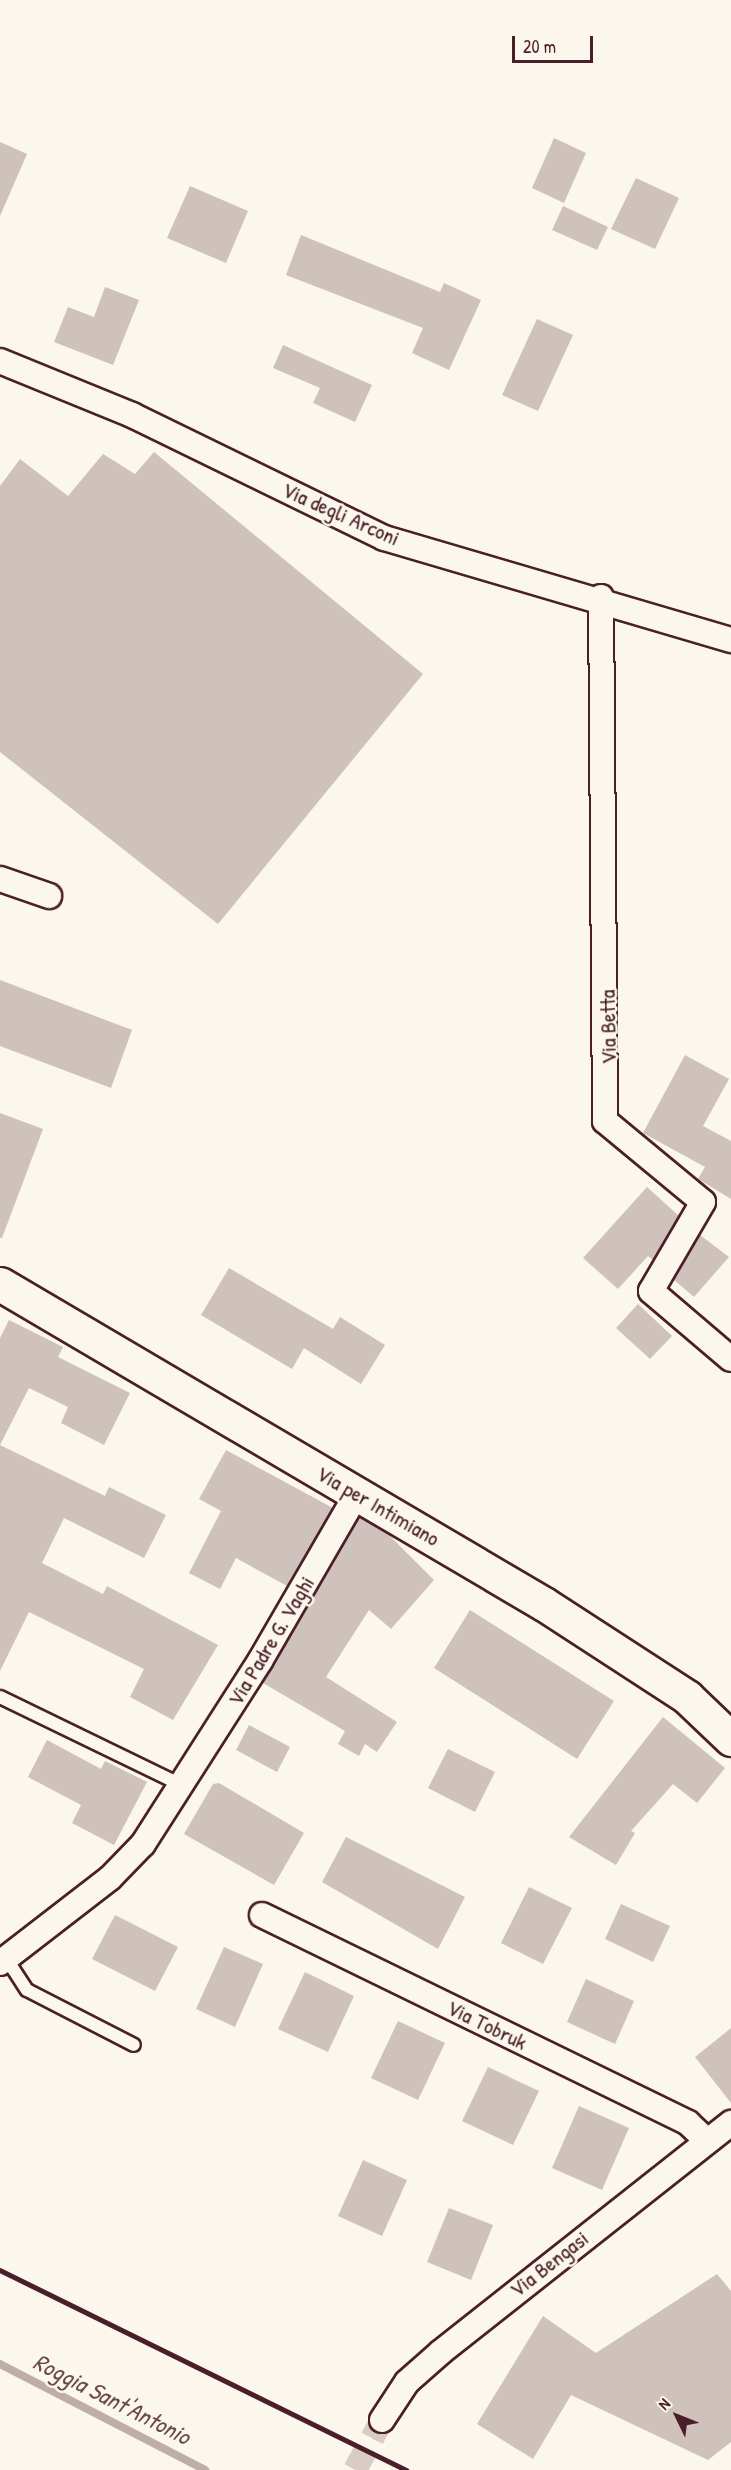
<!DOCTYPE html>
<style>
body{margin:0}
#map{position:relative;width:731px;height:2470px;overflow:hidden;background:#fbf7ec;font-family:"Patrick Hand",sans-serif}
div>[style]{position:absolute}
.stream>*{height:8px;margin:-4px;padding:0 4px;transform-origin:4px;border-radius:4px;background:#bfadaa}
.building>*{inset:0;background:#cfc2bc}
.street-tunnel>*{height:24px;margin-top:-12px;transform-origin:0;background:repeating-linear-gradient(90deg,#d8ccc5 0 24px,transparent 0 36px)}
.roads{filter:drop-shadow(2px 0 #4a1f2b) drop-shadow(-2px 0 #4a1f2b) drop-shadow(0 2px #4a1f2b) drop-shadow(0 -2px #4a1f2b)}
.lane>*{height:12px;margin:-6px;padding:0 6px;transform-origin:6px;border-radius:6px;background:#fbf7ec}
.street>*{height:24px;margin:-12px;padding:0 12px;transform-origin:12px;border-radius:12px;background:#fbf7ec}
.secondary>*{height:33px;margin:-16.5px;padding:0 16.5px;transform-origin:16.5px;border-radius:16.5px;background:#fbf7ec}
.rail>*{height:4.5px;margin:-2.25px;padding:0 2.25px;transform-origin:2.25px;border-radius:2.25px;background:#4a1f2b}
span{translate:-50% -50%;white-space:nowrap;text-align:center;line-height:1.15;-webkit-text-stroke:5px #fbf7ec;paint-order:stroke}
.street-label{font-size:22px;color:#4a1f2b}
.water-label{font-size:24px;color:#6d4a51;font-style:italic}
.north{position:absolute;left:647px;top:2386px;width:60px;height:60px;-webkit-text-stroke:4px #fbf7ec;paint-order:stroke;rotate:313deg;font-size:16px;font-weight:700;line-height:24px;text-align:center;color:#4a1f2b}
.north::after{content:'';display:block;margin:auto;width:21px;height:27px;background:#4a1f2b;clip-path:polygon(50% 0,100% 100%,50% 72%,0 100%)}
.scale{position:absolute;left:512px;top:36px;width:81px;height:27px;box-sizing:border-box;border:3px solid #4a1f2b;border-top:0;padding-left:8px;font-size:18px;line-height:21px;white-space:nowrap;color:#4a1f2b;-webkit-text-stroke:4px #fbf7ec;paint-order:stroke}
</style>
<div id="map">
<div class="stream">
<div style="left:0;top:2364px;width:231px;rotate:27.3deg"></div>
</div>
<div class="building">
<div style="clip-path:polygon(554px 138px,586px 153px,564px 203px,532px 188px)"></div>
<div style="clip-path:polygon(0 142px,27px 154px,0 216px)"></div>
<div style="clip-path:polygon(636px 178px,679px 198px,655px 249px,611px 229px)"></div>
<div style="clip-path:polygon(190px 186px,248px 211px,226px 263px,167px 238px)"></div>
<div style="clip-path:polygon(563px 206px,608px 227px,597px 250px,552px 230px)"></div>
<div style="clip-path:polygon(301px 235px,440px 292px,444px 283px,481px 300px,449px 370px,412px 353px,423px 328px,286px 275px)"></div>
<div style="clip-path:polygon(105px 287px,139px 300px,113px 365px,54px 342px,68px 307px,94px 317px)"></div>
<div style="clip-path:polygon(537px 319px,573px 335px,538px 411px,502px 395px)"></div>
<div style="clip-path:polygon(283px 345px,372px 385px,355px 422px,313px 403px,320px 388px,273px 368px)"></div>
<div style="clip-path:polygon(154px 452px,423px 674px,218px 924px,0 752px,0 486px,20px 459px,68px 496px,103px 454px,135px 474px)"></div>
<div style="clip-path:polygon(0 980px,132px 1030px,111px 1088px,0 1046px)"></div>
<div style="clip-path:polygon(685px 1055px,729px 1079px,703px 1126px,731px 1141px,731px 1199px,698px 1179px,705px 1167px,643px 1133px)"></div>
<div style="clip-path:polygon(0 1113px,43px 1129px,2px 1238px,0 1238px)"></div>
<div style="clip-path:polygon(647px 1187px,679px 1216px,653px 1260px,648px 1256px,618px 1289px,583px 1258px)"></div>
<div style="clip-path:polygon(700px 1235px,729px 1257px,694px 1297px,674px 1280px)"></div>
<div style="clip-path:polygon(229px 1268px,333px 1329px,340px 1317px,385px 1345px,361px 1384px,304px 1348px,292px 1369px,201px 1315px)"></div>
<div style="clip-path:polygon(638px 1304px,672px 1336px,650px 1359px,616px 1328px)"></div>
<div style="clip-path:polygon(9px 1320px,63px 1347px,58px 1357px,130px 1393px,104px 1445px,61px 1423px,68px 1407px,29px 1388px,0 1445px,0 1338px)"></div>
<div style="clip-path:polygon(0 1445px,105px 1496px,109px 1487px,166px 1515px,144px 1558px,64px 1518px,42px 1563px,103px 1594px,107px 1586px,218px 1645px,173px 1720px,130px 1697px,144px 1669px,29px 1612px,0 1671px)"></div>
<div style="clip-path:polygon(226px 1450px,333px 1508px,287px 1586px,236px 1558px,220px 1589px,189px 1573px,221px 1511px,199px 1499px)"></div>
<div style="clip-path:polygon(360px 1517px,389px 1535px,434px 1580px,391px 1629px,369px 1610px,326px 1677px,397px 1722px,377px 1752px,365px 1744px,359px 1756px,338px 1744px,345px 1731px,263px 1683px)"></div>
<div style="clip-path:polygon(470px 1610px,614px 1701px,577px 1759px,434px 1668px)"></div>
<div style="clip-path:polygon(663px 1717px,725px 1768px,697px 1803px,673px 1784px,631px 1831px,635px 1833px,616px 1865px,569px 1837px)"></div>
<div style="clip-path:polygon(249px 1725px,290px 1747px,277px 1772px,236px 1750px)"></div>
<div style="clip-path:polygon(47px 1740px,101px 1769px,105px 1761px,147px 1782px,114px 1845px,72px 1823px,81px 1805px,28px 1777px)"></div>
<div style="clip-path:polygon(448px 1749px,495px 1772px,475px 1812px,428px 1788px)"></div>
<div style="clip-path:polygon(219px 1783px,304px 1833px,274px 1885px,184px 1834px,213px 1784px)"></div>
<div style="clip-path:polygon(346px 1837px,465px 1897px,438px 1949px,322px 1882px)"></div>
<div style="clip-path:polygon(529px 1887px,572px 1908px,543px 1964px,501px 1943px)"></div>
<div style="clip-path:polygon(621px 1904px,670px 1926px,653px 1962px,605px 1939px)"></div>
<div style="clip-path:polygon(115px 1915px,178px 1947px,155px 1991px,92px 1959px)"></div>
<div style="clip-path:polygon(224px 1947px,263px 1964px,235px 2027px,196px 2009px)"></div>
<div style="clip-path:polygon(305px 1972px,354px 1996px,328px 2052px,278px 2029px)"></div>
<div style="clip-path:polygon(586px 1979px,634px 2001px,615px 2044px,567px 2022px)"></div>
<div style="clip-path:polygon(398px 2021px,445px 2043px,418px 2100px,371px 2078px)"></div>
<div style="clip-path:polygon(731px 2028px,731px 2103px,695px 2057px)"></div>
<div style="clip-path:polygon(488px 2067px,539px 2091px,513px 2145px,462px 2121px)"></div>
<div style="clip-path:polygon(579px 2106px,629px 2128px,602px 2190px,552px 2168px)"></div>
<div style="clip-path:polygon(363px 2160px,407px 2180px,382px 2236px,338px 2216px)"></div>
<div style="clip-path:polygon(449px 2208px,493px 2225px,471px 2280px,427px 2262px)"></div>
<div style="clip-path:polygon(717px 2274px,731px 2291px,731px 2442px,708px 2460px,571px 2395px,533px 2459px,477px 2424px,543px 2316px,596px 2353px)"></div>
</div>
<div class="street-tunnel">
<div style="left:355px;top:2470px;width:57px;rotate:-61.6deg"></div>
</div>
<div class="roads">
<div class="lane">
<div style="left:0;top:1697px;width:201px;rotate:25.9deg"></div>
<div style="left:6px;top:1958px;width:38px;rotate:57deg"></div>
<div style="left:27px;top:1990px;width:120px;rotate:27.2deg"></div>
</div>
<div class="street">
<div style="left:0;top:361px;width:143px;rotate:22.2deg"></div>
<div style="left:132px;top:415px;width:280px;rotate:26deg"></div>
<div style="left:384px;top:538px;width:362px;rotate:16.4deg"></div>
<div style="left:601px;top:597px;width:524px;rotate:89.56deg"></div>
<div style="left:605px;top:1121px;width:127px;rotate:39.6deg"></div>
<div style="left:703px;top:1202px;width:103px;rotate:120.3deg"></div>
<div style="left:651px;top:1291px;width:105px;rotate:40.4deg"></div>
<div style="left:0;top:879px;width:52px;rotate:19.1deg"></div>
<div style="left:262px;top:1915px;width:474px;rotate:26deg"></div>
<div style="left:688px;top:2123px;width:26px;rotate:43deg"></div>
<div style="left:0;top:1963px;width:139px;rotate:-37.7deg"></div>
<div style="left:110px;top:1878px;width:47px;rotate:-45.9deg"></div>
<div style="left:143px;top:1844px;width:217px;rotate:-57.4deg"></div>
<div style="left:260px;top:1661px;width:193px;rotate:-59.9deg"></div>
<div style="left:382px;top:2420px;width:45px;rotate:-56.7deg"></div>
<div style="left:407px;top:2382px;width:45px;rotate:-41.4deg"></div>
<div style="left:441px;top:2352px;width:370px;rotate:-38.3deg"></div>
</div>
<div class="secondary">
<div style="left:0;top:1284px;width:631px;rotate:30.47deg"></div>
<div style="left:544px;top:1604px;width:171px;rotate:33deg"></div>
<div style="left:687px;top:1697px;width:61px;rotate:43.7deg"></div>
</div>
</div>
<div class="rail">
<div style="left:0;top:2270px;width:453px;rotate:26.2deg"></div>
</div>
<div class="street-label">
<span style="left:341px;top:514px;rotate:24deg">Via degli Arconi</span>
<span style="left:608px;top:1027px;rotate:-91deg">Via Betta</span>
<span style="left:378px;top:1506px;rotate:30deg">Via per Intimiano</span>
<span style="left:271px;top:1641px;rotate:-59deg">Via Padre G. Vaghi</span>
<span style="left:487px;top:2025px;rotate:26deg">Via Tobruk</span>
<span style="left:549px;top:2264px;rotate:-38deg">Via Bengasi</span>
</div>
<div class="water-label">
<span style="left:112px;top:2399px;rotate:27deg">Roggia Sant'Antonio</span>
</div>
<div class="north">N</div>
<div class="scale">20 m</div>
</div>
